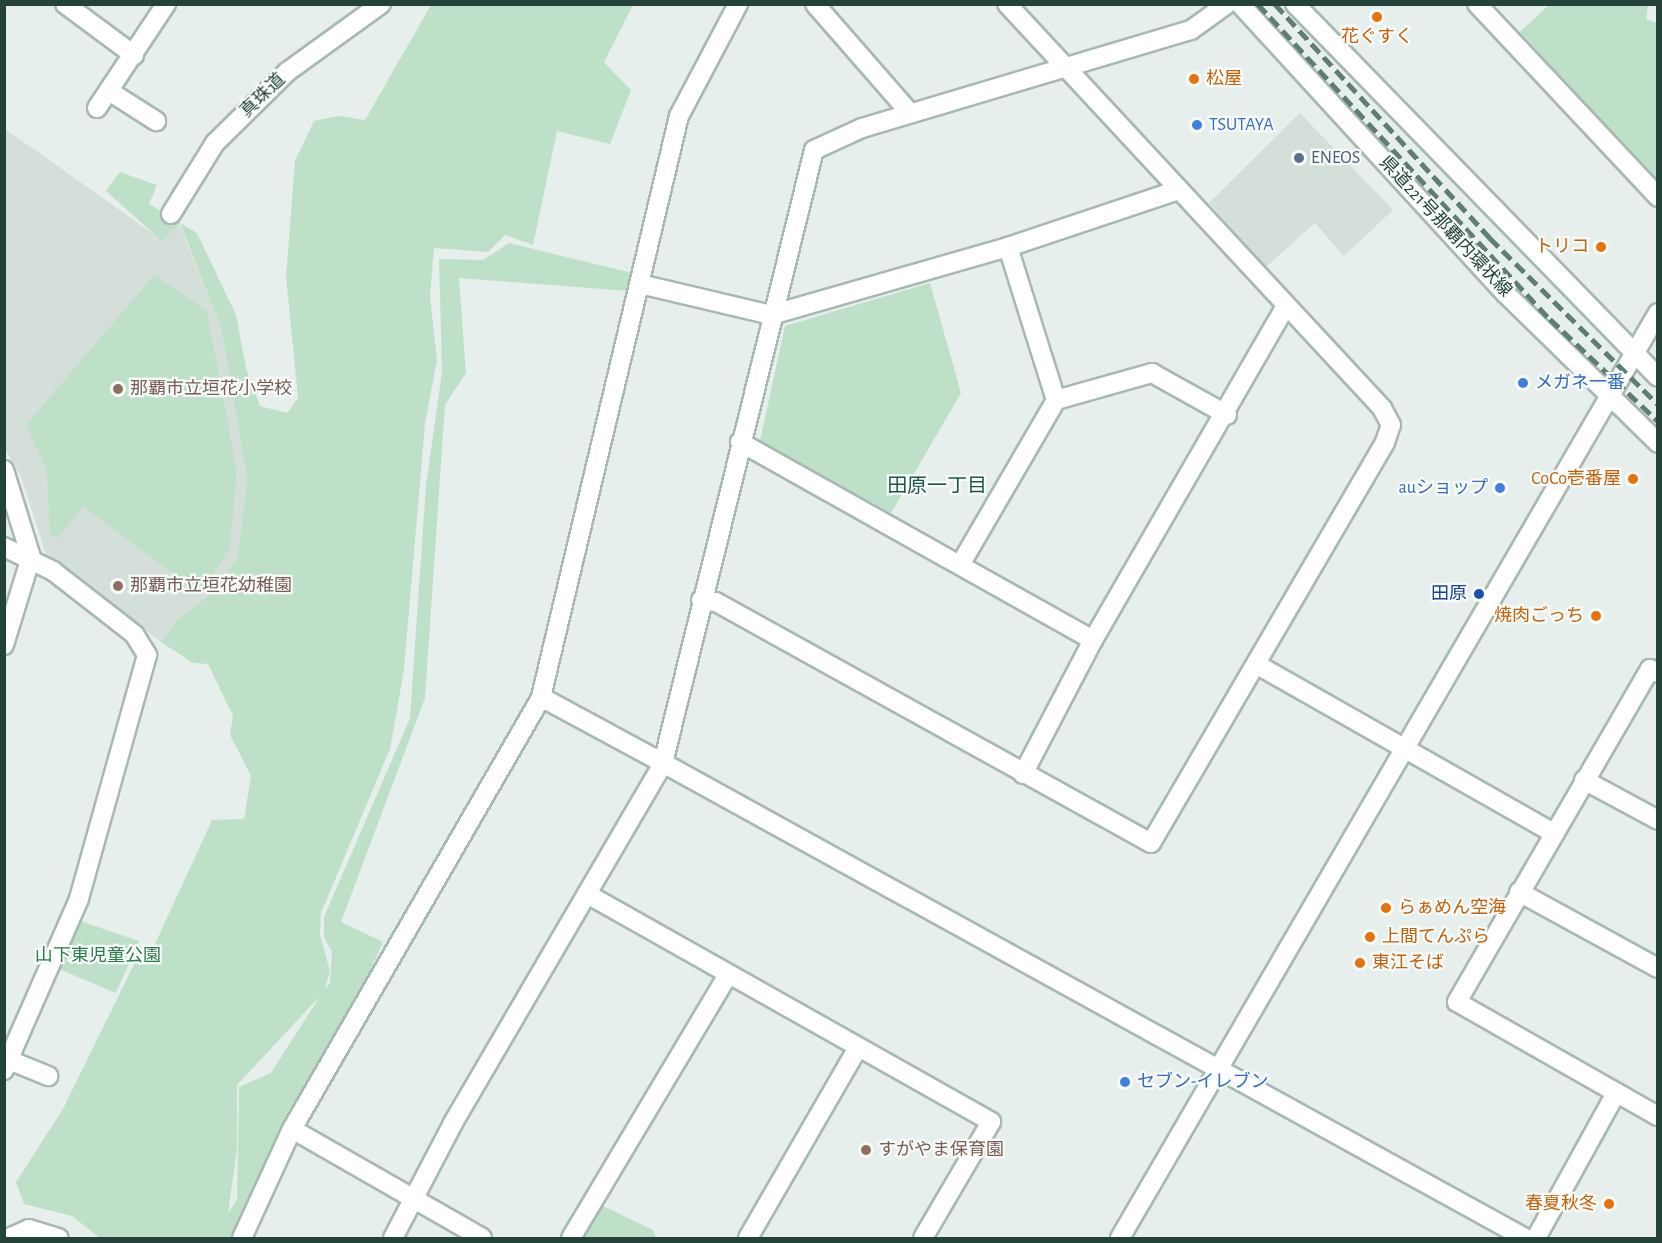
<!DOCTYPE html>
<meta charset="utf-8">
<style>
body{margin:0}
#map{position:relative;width:1662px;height:1243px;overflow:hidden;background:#e6efeb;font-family:"Alegreya Sans","Noto Sans JP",sans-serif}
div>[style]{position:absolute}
.built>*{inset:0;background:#d4dfda}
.green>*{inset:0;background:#bfe0c8}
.roads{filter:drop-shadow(2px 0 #a8b8b2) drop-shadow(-2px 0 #a8b8b2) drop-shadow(0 2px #a8b8b2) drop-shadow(0 -2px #a8b8b2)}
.street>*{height:18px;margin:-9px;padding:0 9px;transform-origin:9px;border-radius:9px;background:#fff}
.secondary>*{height:18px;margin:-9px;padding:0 9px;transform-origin:9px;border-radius:9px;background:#fff}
.rail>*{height:4.5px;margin-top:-2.25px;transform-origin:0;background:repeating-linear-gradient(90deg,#5f7d75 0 12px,transparent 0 18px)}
.dots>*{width:16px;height:16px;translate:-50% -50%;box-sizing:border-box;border:3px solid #f7fbf9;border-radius:50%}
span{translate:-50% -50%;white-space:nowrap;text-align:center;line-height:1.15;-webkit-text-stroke:4.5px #f7fbf9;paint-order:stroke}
.food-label{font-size:18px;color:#c56008}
.left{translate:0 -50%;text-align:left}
.right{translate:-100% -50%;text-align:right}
.street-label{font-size:18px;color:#24423a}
.shop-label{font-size:18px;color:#366cbe}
.service-label{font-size:18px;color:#4e5e75}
.education-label{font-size:18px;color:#785e54}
.transit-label{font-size:18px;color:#164399}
.park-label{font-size:18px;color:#2d7a4b}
.neighbourhood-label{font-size:20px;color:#1f5548}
.frame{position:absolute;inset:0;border:6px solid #24423a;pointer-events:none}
</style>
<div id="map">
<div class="built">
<div style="clip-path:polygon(1300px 113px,1393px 210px,1344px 256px,1315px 223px,1266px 267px,1209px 203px)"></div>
<div style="clip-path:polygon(4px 128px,162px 240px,179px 223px,221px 328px,247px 478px,238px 556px,214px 592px,177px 620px,161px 642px,46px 555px,21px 476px,5px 449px)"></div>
</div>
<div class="green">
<div style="clip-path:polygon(evenodd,431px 5px,633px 5px,604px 62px,631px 90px,610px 144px,557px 131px,533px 245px,505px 235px,488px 252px,434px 248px,430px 296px,437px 360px,425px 423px,404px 670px,390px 749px,321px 913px,320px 935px,330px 971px,325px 989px,330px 982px,332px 952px,324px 937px,324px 917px,410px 718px,426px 485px,442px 372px,439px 259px,483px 260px,509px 243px,632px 273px,629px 291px,459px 278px,466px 373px,445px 405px,425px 698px,341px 922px,383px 942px,248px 1238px,100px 1238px,72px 1216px,24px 1204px,16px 1182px,63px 1109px,140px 952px,150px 955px,212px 820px,244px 819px,251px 776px,230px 735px,233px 716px,208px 664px,193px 663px,161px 642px,177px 620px,214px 592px,238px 556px,247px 478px,221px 328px,180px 223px,162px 241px,106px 191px,120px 172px,157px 185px,149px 204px,197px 233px,236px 315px,246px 368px,260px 406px,287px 413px,298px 398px,286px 276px,295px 161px,314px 121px,339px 116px,365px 120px,431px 5px,320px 996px,271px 1073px,239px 1087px,237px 1200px,228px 1213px,237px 1150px,237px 1085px,320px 996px)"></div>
<div style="clip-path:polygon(1549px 5px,1648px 5px,1646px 19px,1657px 23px,1657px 180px,1520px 32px)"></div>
<div style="clip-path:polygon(154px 275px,207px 311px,237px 472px,230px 547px,201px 595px,83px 506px,58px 538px,50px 534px,47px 471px,26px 425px)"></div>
<div style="clip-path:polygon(930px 283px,961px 393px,891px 513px,760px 441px,785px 326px)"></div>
<div style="clip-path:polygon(80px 921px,139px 941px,116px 993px,59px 969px)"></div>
<div style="clip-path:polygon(603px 1206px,653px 1230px,656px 1238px,583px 1238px)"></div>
</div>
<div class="roads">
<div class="street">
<div style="left:65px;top:4px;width:86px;rotate:36.5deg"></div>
<div style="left:815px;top:4px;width:145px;rotate:48.9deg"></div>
<div style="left:1477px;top:4px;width:265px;rotate:46.8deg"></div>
<div style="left:109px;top:91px;width:56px;rotate:32.6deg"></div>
<div style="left:97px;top:108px;width:125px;rotate:-56.4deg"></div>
<div style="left:171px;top:214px;width:84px;rotate:-58.2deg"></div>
<div style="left:215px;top:143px;width:101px;rotate:-44.6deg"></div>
<div style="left:287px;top:72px;width:116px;rotate:-35.9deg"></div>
<div style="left:1008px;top:247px;width:160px;rotate:72.6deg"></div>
<div style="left:640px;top:284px;width:135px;rotate:13.3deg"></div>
<div style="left:771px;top:315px;width:247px;rotate:-16deg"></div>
<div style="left:1008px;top:247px;width:179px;rotate:-18.5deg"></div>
<div style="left:740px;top:442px;width:405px;rotate:29.3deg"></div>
<div style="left:4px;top:470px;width:91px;rotate:72.8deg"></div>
<div style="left:31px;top:557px;width:92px;rotate:107.1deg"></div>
<div style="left:4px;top:547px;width:55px;rotate:26.1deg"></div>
<div style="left:53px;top:571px;width:103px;rotate:37.9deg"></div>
<div style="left:134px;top:634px;width:25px;rotate:58deg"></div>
<div style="left:147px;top:655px;width:253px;rotate:105.6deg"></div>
<div style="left:79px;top:899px;width:187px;rotate:113.7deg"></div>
<div style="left:960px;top:565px;width:191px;rotate:-59.8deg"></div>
<div style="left:1056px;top:400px;width:100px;rotate:-15.7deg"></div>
<div style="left:1152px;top:373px;width:86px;rotate:29.2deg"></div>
<div style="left:701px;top:600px;width:15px;rotate:8deg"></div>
<div style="left:716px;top:602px;width:497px;rotate:29deg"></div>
<div style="left:1151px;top:843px;width:464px;rotate:-59.7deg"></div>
<div style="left:1385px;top:442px;width:18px;rotate:-71deg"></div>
<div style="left:1391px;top:425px;width:19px;rotate:-118deg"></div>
<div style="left:1382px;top:408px;width:551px;rotate:-132.87deg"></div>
<div style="left:1256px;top:664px;width:340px;rotate:29.6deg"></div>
<div style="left:1658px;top:673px;width:9px;rotate:-153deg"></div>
<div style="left:1650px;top:669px;width:385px;rotate:120.1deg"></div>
<div style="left:1457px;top:1002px;width:231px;rotate:29.6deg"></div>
<div style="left:541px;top:697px;width:139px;rotate:28.4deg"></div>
<div style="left:1023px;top:774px;width:151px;rotate:-62.4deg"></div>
<div style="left:1093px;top:640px;width:386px;rotate:-60deg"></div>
<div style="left:1584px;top:780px;width:84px;rotate:28.4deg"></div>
<div style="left:1519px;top:892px;width:158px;rotate:28.7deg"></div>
<div style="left:587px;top:894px;width:464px;rotate:29.4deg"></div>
<div style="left:991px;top:1122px;width:134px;rotate:120.4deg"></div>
<div style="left:4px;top:1058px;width:48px;rotate:22.2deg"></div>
<div style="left:292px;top:1129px;width:219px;rotate:29.8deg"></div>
<div style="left:9px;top:1238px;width:22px;rotate:-24deg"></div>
<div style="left:29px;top:1229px;width:31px;rotate:17deg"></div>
<div style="left:242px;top:1238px;width:120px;rotate:-65.4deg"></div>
<div style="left:292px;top:1129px;width:499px;rotate:-60deg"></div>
<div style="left:541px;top:697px;width:597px;rotate:-76.64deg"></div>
<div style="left:679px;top:116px;width:127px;rotate:-62.2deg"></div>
<div style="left:571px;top:1238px;width:305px;rotate:-59.2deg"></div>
<div style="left:748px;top:1238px;width:218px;rotate:-60deg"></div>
<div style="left:1536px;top:1238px;width:166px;rotate:-61.1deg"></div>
</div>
<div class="secondary">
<div style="left:1240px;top:4px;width:392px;rotate:47.5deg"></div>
<div style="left:1505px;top:293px;width:214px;rotate:44.4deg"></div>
<div style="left:1295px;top:4px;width:520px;rotate:45.78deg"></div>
<div style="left:663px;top:763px;width:984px;rotate:28.86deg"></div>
<div style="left:393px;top:1238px;width:130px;rotate:-62.4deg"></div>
<div style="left:453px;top:1123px;width:417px;rotate:-59.7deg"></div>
<div style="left:663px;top:763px;width:631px;rotate:-76.16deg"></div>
<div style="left:814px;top:150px;width:53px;rotate:-24.6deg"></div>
<div style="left:862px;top:128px;width:343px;rotate:-16.6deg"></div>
<div style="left:1191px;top:30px;width:44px;rotate:-35.8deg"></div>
<div style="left:1120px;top:1238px;width:1070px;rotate:-59.82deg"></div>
</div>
</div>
<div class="rail">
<div style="left:1258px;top:4px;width:430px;rotate:47.2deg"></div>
<div style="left:1550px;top:319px;width:149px;rotate:43.4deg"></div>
<div style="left:1275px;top:4px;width:318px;rotate:47.4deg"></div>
<div style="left:1490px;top:238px;width:236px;rotate:44.7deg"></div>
</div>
<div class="dots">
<div style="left:1377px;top:17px;background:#e8710a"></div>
<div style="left:1194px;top:79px;background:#e8710a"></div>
<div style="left:1197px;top:125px;background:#3f7fe0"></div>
<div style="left:1299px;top:158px;background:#5c6f8a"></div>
<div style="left:1601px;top:247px;background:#e8710a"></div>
<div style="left:1523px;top:383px;background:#3f7fe0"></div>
<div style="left:118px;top:389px;background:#8d6e63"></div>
<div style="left:1633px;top:479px;background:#e8710a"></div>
<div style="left:1500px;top:488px;background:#3f7fe0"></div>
<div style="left:118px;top:586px;background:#8d6e63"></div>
<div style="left:1479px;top:594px;background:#1a4fb4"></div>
<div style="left:1596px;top:616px;background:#e8710a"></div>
<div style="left:1386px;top:908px;background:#e8710a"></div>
<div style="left:1370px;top:937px;background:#e8710a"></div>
<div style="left:1360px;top:963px;background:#e8710a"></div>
<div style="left:1125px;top:1082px;background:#3f7fe0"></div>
<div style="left:866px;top:1150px;background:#8d6e63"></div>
<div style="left:1609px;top:1204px;background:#e8710a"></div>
</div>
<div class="food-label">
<span style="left:1377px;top:37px">花ぐすく</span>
<span class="left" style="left:1206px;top:79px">松屋</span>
<span class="right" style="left:1589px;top:247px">トリコ</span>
<span class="right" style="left:1621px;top:479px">CoCo壱番屋</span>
<span class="right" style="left:1584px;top:616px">焼肉ごっち</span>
<span class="left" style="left:1398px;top:908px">らぁめん空海</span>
<span class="left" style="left:1382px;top:937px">上間てんぷら</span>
<span class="left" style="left:1372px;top:963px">東江そば</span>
<span class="right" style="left:1597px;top:1204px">春夏秋冬</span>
</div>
<div class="street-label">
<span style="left:263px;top:96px;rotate:-44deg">真珠道</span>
<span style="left:1445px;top:227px;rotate:47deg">県道221号那覇内環状線</span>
</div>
<div class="shop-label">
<span class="left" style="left:1209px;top:125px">TSUTAYA</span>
<span class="left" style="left:1535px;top:383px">メガネ一番</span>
<span class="right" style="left:1488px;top:488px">auショップ</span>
<span class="left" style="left:1137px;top:1082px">セブン-イレブン</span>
</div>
<div class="service-label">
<span class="left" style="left:1311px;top:158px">ENEOS</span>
</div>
<div class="education-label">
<span class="left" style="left:130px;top:389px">那覇市立垣花小学校</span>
<span class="left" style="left:130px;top:586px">那覇市立垣花幼稚園</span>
<span class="left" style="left:878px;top:1150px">すがやま保育園</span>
</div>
<div class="transit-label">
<span class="right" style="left:1467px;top:594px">田原</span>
</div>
<div class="park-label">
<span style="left:98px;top:956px">山下東児童公園</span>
</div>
<div class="neighbourhood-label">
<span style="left:937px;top:486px">田原一丁目</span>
</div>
<div class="frame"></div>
</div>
